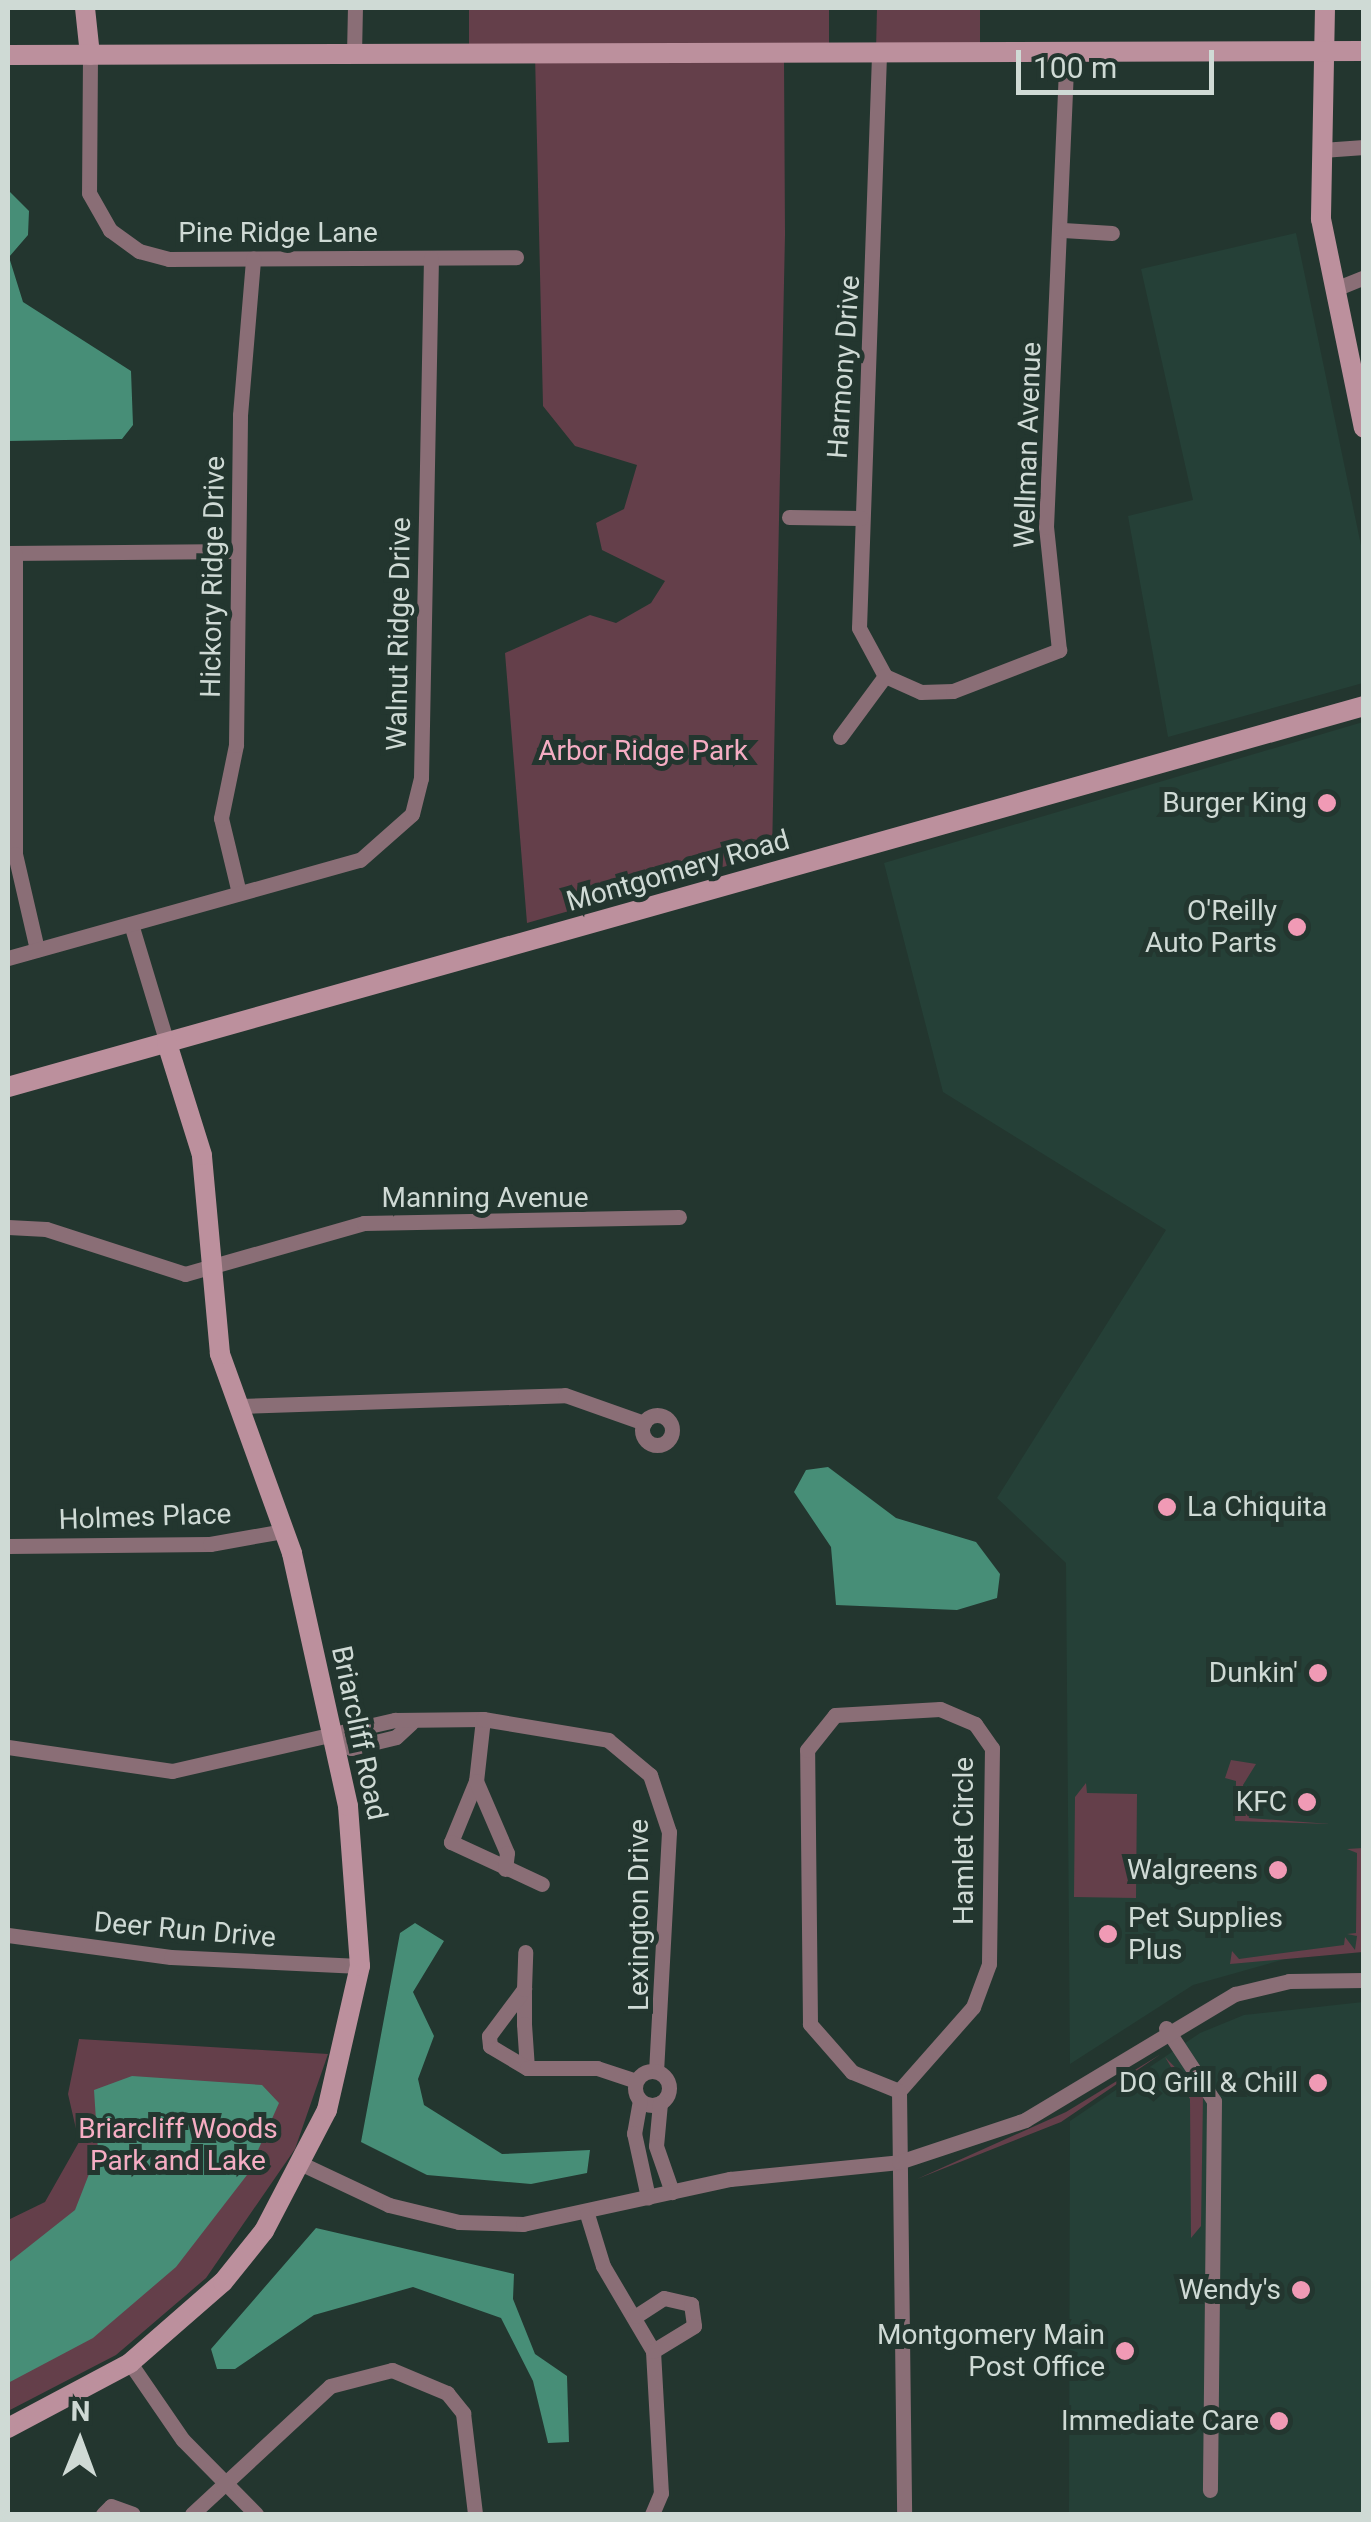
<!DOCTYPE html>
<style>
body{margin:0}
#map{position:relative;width:1371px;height:2522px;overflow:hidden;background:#23362f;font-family:Roboto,sans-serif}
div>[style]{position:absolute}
.built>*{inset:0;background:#254037}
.green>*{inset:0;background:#643f4a}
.water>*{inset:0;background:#478e77}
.street>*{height:15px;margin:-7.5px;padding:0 7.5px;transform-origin:7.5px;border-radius:7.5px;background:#8a6e76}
.street>.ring{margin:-7.5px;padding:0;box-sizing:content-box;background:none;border:15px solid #8a6e76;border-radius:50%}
.secondary>*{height:20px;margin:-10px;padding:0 10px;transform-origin:10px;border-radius:10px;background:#bc909d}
.dots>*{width:28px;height:28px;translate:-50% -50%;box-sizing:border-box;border:5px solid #23362f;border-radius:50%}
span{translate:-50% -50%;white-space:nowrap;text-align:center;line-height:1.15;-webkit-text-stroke:10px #23362f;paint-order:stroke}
.street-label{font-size:28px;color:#cfdad5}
.park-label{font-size:28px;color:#f5adc3}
.poi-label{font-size:28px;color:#cfdad5}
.right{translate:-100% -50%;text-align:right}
.left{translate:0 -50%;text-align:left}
.frame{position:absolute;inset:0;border:10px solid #cfdad5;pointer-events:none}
.north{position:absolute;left:30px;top:2392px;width:100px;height:100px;-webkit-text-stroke:8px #23362f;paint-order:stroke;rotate:1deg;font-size:28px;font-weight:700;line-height:40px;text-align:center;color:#cfdad5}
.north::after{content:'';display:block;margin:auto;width:35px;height:45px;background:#cfdad5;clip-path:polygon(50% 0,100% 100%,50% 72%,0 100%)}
.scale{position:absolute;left:1016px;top:50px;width:198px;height:45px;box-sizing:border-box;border:5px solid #cfdad5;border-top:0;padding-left:12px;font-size:30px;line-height:35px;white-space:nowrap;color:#cfdad5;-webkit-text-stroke:8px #23362f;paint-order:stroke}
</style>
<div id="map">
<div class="built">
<div style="clip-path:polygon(1296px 233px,1363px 555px,1363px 683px,1168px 737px,1128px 516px,1193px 500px,1141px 269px)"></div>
<div style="clip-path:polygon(1363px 722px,1363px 1951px,1299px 1955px,1193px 1985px,1070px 2064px,1066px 1563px,997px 1498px,1166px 1230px,943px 1092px,884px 863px)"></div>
<div style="clip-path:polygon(1363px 2002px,1361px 2514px,1069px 2514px,1070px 2121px,1200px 2033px,1244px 2015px)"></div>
</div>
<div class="green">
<div style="clip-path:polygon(469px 8px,829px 8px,829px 48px,469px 46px)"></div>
<div style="clip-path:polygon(877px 8px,980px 8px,980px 52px,876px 51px)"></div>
<div style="clip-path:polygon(535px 54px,784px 59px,785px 235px,772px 853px,527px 923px,505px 653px,590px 615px,616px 623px,651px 603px,665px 581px,602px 550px,596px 523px,624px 509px,637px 465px,575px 446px,543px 406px)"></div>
<div style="clip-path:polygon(1231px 1760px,1256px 1764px,1243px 1785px,1249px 1818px,1330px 1824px,1235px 1821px,1236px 1781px,1225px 1778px)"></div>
<div style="clip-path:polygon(1086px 1783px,1087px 1793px,1137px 1794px,1136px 1898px,1074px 1897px,1075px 1797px)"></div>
<div style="clip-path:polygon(1363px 1848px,1363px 1952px,1230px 1964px,1232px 1951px,1239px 1959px,1344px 1945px,1345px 1937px,1355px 1950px,1357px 1936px,1347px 1934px,1356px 1933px,1357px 1853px,1347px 1849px)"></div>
<div style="clip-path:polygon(79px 2039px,328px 2054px,295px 2149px,206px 2278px,116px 2355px,8px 2411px,8px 2220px,45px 2202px,79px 2142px,68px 2094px)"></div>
<div style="clip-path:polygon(1161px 2054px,1061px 2122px,917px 2179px,1066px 2112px)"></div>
<div style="clip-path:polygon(1165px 2057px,1203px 2096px,1201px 2226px,1191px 2238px,1190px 2099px)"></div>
</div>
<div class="water">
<div style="clip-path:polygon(8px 190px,29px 211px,28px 235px,9px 257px,23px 302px,131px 371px,133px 425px,122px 439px,8px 441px)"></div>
<div style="clip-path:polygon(828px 1467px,896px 1518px,976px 1542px,1000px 1574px,997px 1598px,957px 1610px,836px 1605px,831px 1547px,794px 1492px,806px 1470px)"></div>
<div style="clip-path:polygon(415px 1923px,444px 1941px,413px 1992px,434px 2036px,418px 2079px,424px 2105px,502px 2154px,590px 2150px,587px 2173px,531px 2184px,427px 2175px,361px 2142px,400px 1933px)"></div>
<div style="clip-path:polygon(132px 2076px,262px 2085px,279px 2103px,247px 2175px,176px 2267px,93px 2338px,8px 2383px,8px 2263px,75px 2210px,98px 2151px,94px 2090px)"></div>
<div style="clip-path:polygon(316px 2228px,514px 2274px,513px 2299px,535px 2354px,567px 2376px,569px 2442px,548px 2443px,533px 2381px,501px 2318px,413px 2287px,314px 2315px,235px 2369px,217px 2369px,211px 2349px)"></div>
</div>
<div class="street">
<div style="left:354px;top:54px;width:46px;rotate:-88.8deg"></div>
<div style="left:90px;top:55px;width:138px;rotate:90.4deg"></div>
<div style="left:89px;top:193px;width:43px;rotate:60.4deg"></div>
<div style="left:110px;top:230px;width:36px;rotate:36deg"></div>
<div style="left:139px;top:251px;width:31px;rotate:15deg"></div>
<div style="left:169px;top:259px;width:347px;rotate:-0.3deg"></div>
<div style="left:879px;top:55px;width:573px;rotate:92deg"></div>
<div style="left:859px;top:628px;width:55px;rotate:61.6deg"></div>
<div style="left:885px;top:676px;width:39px;rotate:24deg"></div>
<div style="left:921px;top:692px;width:32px;rotate:-2deg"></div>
<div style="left:953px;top:691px;width:114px;rotate:-21.1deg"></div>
<div style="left:1059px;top:650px;width:124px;rotate:-96deg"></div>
<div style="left:1046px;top:527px;width:473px;rotate:-87.5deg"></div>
<div style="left:1322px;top:150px;width:42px;rotate:-4.1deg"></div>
<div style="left:1063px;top:230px;width:49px;rotate:3.5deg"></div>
<div style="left:1335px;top:289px;width:31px;rotate:-22deg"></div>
<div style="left:789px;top:517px;width:72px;rotate:0.8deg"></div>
<div style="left:8px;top:553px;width:230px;rotate:-0.5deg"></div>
<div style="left:15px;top:554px;width:300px;rotate:90deg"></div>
<div style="left:15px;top:854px;width:98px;rotate:77deg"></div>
<div style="left:840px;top:737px;width:76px;rotate:-53.6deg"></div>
<div style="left:239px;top:893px;width:77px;rotate:-103.5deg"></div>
<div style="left:221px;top:818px;width:75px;rotate:-78.4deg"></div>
<div style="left:236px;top:745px;width:330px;rotate:-89.3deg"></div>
<div style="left:240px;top:415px;width:157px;rotate:-85.2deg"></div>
<div style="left:131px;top:924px;width:124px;rotate:73.2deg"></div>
<div style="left:8px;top:958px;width:365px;rotate:-15.6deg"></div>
<div style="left:360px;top:860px;width:69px;rotate:-41.5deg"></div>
<div style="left:412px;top:814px;width:37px;rotate:-76deg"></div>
<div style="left:421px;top:778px;width:520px;rotate:-88.9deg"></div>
<div style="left:8px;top:1227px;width:38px;rotate:3deg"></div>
<div style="left:46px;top:1229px;width:146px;rotate:17.9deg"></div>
<div style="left:185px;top:1274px;width:186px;rotate:-15.9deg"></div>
<div style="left:364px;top:1223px;width:315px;rotate:-1.1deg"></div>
<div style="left:240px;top:1406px;width:325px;rotate:-1.9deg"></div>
<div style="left:565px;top:1395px;width:84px;rotate:19.5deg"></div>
<div class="ring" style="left:642px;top:1415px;width:15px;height:15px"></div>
<div style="left:8px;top:1546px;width:202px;rotate:-0.6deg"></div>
<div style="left:210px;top:1544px;width:74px;rotate:-10.1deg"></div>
<div style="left:940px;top:1709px;width:38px;rotate:23deg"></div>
<div style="left:975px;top:1724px;width:29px;rotate:55deg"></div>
<div style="left:992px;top:1748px;width:216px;rotate:90.8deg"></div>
<div style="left:989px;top:1964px;width:46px;rotate:110.4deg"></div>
<div style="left:973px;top:2007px;width:112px;rotate:131.4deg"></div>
<div style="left:899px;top:2091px;width:51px;rotate:-158deg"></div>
<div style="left:852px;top:2072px;width:64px;rotate:-131.2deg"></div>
<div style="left:810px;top:2024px;width:274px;rotate:-90.6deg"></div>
<div style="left:807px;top:1750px;width:45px;rotate:-51.3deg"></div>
<div style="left:835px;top:1715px;width:105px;rotate:-3.3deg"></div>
<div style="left:483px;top:1719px;width:62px;rotate:96.4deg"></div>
<div style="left:476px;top:1781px;width:66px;rotate:112.3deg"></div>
<div style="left:451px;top:1842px;width:100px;rotate:24.8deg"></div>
<div style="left:334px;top:1740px;width:19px;rotate:25deg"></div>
<div style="left:351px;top:1748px;width:46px;rotate:-13.7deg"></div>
<div style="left:396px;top:1737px;width:21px;rotate:-43deg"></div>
<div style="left:8px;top:1747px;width:166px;rotate:8.3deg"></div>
<div style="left:172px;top:1771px;width:229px;rotate:-12.9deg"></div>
<div style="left:395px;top:1720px;width:88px;rotate:-0.7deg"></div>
<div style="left:483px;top:1719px;width:127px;rotate:9.5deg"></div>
<div style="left:608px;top:1740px;width:55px;rotate:39.8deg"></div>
<div style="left:650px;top:1775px;width:60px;rotate:71.6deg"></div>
<div style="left:669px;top:1832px;width:239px;rotate:93.1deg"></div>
<div style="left:476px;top:1781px;width:78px;rotate:66.7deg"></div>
<div style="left:507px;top:1853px;width:16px;rotate:97deg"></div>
<div style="left:8px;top:1935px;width:164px;rotate:7.7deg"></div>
<div style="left:171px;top:1957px;width:189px;rotate:2.7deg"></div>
<div style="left:524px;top:1989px;width:35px;rotate:90deg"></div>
<div style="left:524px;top:2024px;width:44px;rotate:86.1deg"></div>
<div style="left:527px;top:2068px;width:43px;rotate:-149.3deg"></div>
<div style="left:490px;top:2046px;width:10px;rotate:-96deg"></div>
<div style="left:489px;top:2036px;width:59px;rotate:-53.3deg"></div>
<div style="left:524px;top:1989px;width:37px;rotate:-88deg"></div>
<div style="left:1166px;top:2028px;width:87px;rotate:56.7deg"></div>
<div style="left:1214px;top:2101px;width:389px;rotate:90.6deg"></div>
<div style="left:527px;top:2068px;width:70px"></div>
<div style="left:597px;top:2068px;width:41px;rotate:18.4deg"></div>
<div class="ring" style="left:635px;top:2071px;width:19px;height:19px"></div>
<div style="left:899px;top:2091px;width:423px;rotate:89.3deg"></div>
<div style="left:640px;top:2100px;width:34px;rotate:100deg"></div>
<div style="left:634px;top:2133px;width:66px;rotate:77.7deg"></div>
<div style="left:660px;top:2103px;width:43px;rotate:95.3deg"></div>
<div style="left:656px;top:2146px;width:49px;rotate:70.8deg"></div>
<div style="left:304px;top:2165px;width:94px;rotate:25.2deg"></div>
<div style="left:389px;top:2205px;width:72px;rotate:13.7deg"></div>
<div style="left:459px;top:2222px;width:64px;rotate:1.8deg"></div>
<div style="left:523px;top:2224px;width:212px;rotate:-12.3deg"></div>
<div style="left:730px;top:2179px;width:170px;rotate:-5.7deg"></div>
<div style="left:899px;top:2162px;width:133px;rotate:-18.4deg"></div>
<div style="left:1025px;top:2120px;width:245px;rotate:-31deg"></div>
<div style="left:1235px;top:1994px;width:56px;rotate:-13.5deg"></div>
<div style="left:1289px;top:1981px;width:75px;rotate:-0.8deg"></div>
<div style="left:587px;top:2214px;width:54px;rotate:72.9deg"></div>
<div style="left:603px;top:2266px;width:99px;rotate:59.5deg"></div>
<div style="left:653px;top:2351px;width:142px;rotate:86.8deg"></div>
<div style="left:661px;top:2493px;width:23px;rotate:113deg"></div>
<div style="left:636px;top:2316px;width:33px;rotate:-33deg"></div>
<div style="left:664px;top:2298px;width:28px;rotate:13deg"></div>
<div style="left:691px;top:2304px;width:22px;rotate:82deg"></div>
<div style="left:694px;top:2326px;width:48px;rotate:148.6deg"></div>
<div style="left:130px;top:2363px;width:93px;rotate:55.5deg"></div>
<div style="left:183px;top:2440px;width:104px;rotate:45.4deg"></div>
<div style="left:103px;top:2514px;width:11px;rotate:-45deg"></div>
<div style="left:111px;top:2506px;width:23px;rotate:20deg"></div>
<div style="left:192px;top:2514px;width:188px;rotate:-42.8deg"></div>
<div style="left:330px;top:2386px;width:64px;rotate:-14.5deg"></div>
<div style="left:392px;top:2370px;width:60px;rotate:22.7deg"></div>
<div style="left:447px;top:2393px;width:26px;rotate:51deg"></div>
<div style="left:463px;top:2413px;width:102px;rotate:83.2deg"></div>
</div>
<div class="secondary">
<div style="left:85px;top:8px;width:47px;rotate:83.9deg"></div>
<div style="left:1325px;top:8px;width:211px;rotate:91.1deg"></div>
<div style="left:1321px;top:219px;width:213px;rotate:78.4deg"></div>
<div style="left:8px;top:55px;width:1356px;rotate:-0.17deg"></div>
<div style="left:8px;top:1087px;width:1409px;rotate:-15.69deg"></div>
<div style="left:8px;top:2428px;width:138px;rotate:-28deg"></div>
<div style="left:130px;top:2363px;width:123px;rotate:-41.1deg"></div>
<div style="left:223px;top:2282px;width:65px;rotate:-51.2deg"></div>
<div style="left:264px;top:2231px;width:136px;rotate:-62.5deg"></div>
<div style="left:327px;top:2110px;width:148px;rotate:-77.1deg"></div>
<div style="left:360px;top:1966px;width:160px;rotate:-94.3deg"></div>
<div style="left:348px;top:1806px;width:259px;rotate:-102.5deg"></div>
<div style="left:292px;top:1553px;width:212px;rotate:-109.9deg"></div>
<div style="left:220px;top:1354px;width:200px;rotate:-95.2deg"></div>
<div style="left:202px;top:1155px;width:117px;rotate:-107.4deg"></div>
</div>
<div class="dots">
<div style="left:1327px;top:803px;background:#f09ab5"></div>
<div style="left:1297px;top:927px;background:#f09ab5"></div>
<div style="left:1167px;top:1507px;background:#f09ab5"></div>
<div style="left:1318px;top:1673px;background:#f09ab5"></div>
<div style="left:1307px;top:1802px;background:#f09ab5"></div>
<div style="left:1278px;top:1870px;background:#f09ab5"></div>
<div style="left:1108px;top:1934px;background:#f09ab5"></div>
<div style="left:1318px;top:2083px;background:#f09ab5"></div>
<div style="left:1301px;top:2290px;background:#f09ab5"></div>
<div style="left:1125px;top:2351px;background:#f09ab5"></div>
<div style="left:1279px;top:2421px;background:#f09ab5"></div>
</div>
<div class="street-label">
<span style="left:278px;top:233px">Pine Ridge Lane</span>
<span style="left:844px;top:367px;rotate:-86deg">Harmony Drive</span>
<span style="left:1028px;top:445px;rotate:-88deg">Wellman Avenue</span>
<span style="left:213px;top:577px;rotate:-89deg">Hickory Ridge Drive</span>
<span style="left:399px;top:634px;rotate:-89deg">Walnut Ridge Drive</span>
<span style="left:678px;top:871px;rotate:-16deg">Montgomery Road</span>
<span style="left:485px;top:1198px">Manning Avenue</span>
<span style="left:145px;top:1517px;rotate:-2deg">Holmes Place</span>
<span style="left:359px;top:1733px;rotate:78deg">Briarcliff Road</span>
<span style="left:964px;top:1841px;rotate:-90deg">Hamlet Circle</span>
<span style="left:639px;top:1915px;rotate:-90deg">Lexington Drive</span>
<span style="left:185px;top:1930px;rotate:5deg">Deer Run Drive</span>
</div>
<div class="park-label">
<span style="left:643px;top:751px">Arbor Ridge Park</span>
<span style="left:178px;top:2145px">Briarcliff Woods<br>Park and Lake</span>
</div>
<div class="poi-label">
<span class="right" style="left:1307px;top:803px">Burger King</span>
<span class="right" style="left:1277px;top:927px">O'Reilly<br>Auto Parts</span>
<span class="left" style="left:1187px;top:1507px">La Chiquita</span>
<span class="right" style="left:1298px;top:1673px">Dunkin'</span>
<span class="right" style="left:1287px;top:1802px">KFC</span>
<span class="right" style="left:1258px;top:1870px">Walgreens</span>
<span class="left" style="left:1128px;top:1934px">Pet Supplies<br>Plus</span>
<span class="right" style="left:1298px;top:2083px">DQ Grill &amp; Chill</span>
<span class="right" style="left:1281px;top:2290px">Wendy's</span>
<span class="right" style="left:1105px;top:2351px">Montgomery Main<br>Post Office</span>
<span class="right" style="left:1259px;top:2421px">Immediate Care</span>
</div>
<div class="frame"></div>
<div class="north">N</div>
<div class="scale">100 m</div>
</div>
